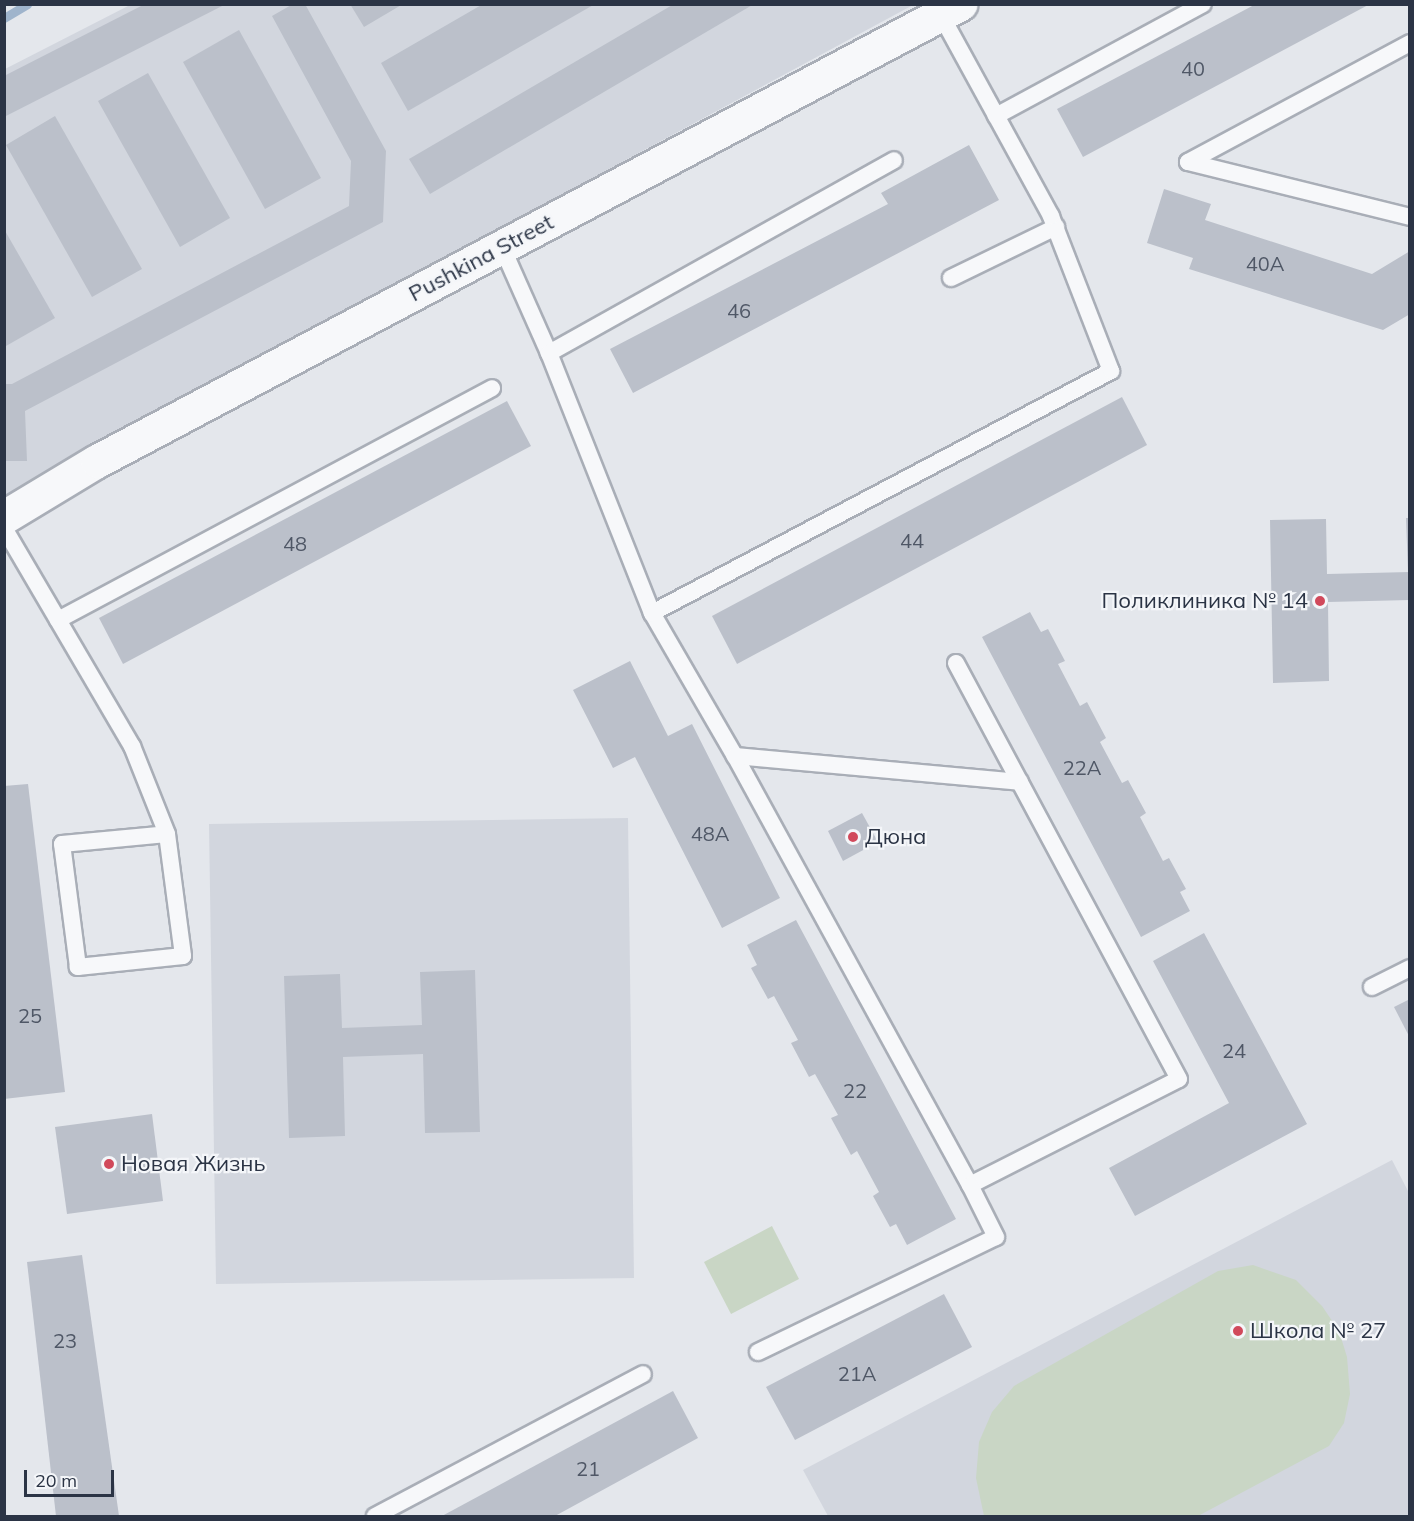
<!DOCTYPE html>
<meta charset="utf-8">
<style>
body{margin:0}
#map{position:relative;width:1414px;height:1521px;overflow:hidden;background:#e4e7ec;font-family:Mulish,sans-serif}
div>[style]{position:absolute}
.built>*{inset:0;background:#d2d6de}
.green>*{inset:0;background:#c9d6c5}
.stream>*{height:9px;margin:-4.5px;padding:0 4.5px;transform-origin:4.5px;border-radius:4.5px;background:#9fb4cc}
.building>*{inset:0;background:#bbc0ca}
.roads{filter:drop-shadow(2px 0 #a9aeb7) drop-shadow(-2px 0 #a9aeb7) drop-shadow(0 2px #a9aeb7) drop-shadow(0 -2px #a9aeb7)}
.lane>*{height:16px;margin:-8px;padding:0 8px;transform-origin:8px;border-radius:8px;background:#f7f8fa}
.street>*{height:33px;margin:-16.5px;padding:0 16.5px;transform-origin:16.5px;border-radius:16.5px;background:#f7f8fa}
.dots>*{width:16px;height:16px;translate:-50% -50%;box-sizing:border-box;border:3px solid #f4f6f9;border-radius:50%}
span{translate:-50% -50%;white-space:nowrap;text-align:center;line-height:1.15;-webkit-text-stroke:4.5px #f4f6f9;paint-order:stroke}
.number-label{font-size:20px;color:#4f5766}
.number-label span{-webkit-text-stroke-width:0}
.street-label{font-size:22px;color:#2b3445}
.poi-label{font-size:22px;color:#2b3445}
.right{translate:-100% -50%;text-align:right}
.left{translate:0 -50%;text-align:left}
.frame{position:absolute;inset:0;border:6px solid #2b3445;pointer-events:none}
.scale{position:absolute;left:24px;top:1470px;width:90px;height:27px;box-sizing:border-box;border:3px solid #2b3445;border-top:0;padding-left:8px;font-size:18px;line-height:21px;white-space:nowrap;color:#2b3445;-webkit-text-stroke:4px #f4f6f9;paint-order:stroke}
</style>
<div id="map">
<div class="built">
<div style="clip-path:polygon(130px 5px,913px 5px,83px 453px,5px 502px,5px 69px)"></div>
<div style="clip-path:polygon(628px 818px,634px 1278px,216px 1284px,209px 824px)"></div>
<div style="clip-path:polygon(1392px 1160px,1409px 1193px,1409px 1516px,828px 1516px,803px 1470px)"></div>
</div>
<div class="green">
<div style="clip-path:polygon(772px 1226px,799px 1279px,731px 1314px,704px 1262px)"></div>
<div style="clip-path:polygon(1253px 1265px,1296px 1280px,1322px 1306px,1339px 1331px,1347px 1357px,1350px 1394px,1344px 1423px,1329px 1446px,1198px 1516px,984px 1516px,976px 1478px,979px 1442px,992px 1412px,1014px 1386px,1218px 1271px)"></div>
</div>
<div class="stream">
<div style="left:4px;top:18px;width:27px;rotate:-31deg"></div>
</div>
<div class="building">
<div style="clip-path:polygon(145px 4px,226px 4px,4px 117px,4px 76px)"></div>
<div style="clip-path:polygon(293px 4px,305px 4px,386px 151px,383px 222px,25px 411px,27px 461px,4px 461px,4px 384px,12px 384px,349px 206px,351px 161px,272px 16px)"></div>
<div style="clip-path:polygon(350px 4px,403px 4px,364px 27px)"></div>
<div style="clip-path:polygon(483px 4px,595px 4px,408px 111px,381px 63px)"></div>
<div style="clip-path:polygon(674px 4px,754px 4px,430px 194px,409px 159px)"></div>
<div style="clip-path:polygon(1256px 4px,1370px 4px,1083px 157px,1057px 109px)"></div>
<div style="clip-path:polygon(239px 30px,321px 178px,265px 209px,183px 62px)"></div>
<div style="clip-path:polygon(148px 73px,230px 218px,180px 247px,98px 101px)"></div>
<div style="clip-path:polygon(55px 116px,142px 269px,92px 297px,6px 145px)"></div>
<div style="clip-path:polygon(969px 145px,999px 200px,633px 393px,610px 349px,888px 204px,881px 193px)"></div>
<div style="clip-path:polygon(1164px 189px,1211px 204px,1205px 220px,1372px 274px,1410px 251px,1410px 314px,1383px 330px,1189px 269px,1193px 258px,1147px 243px)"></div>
<div style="clip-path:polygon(4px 229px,55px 318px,6px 346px,4px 344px)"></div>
<div style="clip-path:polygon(1122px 397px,1147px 445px,737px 664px,712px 616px)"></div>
<div style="clip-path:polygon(507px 401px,531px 446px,123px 664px,99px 618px)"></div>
<div style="clip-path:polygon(1406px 518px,1410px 518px,1410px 571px,1408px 571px)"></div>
<div style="clip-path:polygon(1326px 519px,1327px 574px,1410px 572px,1410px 600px,1328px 602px,1329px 681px,1273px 683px,1270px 520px)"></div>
<div style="clip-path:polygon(1030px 612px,1041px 632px,1048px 629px,1065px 661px,1058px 664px,1080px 706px,1087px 702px,1106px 738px,1100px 742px,1122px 783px,1128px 780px,1146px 813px,1140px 817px,1163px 861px,1169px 858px,1186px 889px,1180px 892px,1190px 911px,1141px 937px,982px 637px)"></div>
<div style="clip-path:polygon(630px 661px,668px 736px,692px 724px,780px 898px,722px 928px,635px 757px,613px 768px,573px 690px)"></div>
<div style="clip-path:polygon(28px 784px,65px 1092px,4px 1099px,4px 786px)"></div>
<div style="clip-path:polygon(862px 813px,878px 842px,843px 861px,828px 831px)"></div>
<div style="clip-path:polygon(796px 920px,956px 1219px,907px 1245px,896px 1224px,890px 1227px,873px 1196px,879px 1192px,857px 1151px,851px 1155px,831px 1118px,838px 1115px,815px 1074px,809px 1077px,791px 1043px,798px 1040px,774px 996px,768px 999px,751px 968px,757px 965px,747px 945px)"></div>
<div style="clip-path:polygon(1204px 933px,1307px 1124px,1135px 1216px,1109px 1168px,1229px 1103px,1153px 961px)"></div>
<div style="clip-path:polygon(475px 970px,480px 1132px,425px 1133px,423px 1054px,343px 1057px,345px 1136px,289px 1138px,284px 976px,340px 974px,342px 1028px,422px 1025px,420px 972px)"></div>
<div style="clip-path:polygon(1410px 999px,1410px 1038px,1394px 1007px)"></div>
<div style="clip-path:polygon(152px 1114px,163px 1201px,67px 1214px,55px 1127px)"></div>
<div style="clip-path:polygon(82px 1255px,119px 1516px,56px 1516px,27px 1262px)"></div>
<div style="clip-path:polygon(944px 1294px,972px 1347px,795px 1440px,766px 1387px)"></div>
<div style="clip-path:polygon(673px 1391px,698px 1438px,555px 1516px,442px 1516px)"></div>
</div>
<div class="roads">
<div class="lane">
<div style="left:1410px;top:43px;width:252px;rotate:151.8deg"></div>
<div style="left:1188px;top:162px;width:229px;rotate:13.9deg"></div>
<div style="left:996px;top:116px;width:235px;rotate:-28.4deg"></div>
<div style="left:502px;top:247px;width:116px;rotate:66.1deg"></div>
<div style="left:549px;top:353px;width:280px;rotate:68.4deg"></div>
<div style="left:652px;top:613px;width:165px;rotate:59.9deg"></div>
<div style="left:735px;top:756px;width:489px;rotate:61.3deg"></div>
<div style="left:970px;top:1185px;width:234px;rotate:-26.9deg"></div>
<div style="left:1179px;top:1079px;width:472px;rotate:-118.2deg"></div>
<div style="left:951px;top:278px;width:117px;rotate:-25.9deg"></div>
<div style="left:549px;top:353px;width:395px;rotate:-29.2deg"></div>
<div style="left:4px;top:528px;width:253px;rotate:59.6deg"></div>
<div style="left:132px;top:746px;width:95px;rotate:68.3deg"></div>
<div style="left:167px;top:834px;width:123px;rotate:82.5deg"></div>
<div style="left:183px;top:956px;width:106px;rotate:174deg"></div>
<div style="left:78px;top:967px;width:124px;rotate:-97.4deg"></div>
<div style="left:62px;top:844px;width:105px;rotate:-5.4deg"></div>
<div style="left:652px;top:613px;width:519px;rotate:-27.8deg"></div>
<div style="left:1111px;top:371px;width:166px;rotate:-111.2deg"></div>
<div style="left:1051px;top:216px;width:229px;rotate:-118.7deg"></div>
<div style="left:58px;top:620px;width:492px;rotate:-28.1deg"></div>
<div style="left:735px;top:756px;width:286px;rotate:5.2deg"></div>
<div style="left:1372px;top:987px;width:42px;rotate:-26.6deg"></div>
<div style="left:758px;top:1352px;width:264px;rotate:-25.8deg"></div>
<div style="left:996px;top:1237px;width:58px;rotate:-116.6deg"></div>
<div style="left:375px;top:1516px;width:303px;rotate:-27.9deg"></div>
</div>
<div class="street">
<div style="left:4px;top:517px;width:109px;rotate:-31.1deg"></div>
<div style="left:97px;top:461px;width:977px;rotate:-27.9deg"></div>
</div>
</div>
<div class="dots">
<div style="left:1320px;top:601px;background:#d1495b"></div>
<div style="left:853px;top:837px;background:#d1495b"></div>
<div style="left:109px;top:1164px;background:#d1495b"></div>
<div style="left:1238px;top:1331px;background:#d1495b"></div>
</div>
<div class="number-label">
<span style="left:1193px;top:68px">40</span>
<span style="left:1265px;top:263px">40А</span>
<span style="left:739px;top:310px">46</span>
<span style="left:912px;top:540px">44</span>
<span style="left:295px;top:543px">48</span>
<span style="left:1082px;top:767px">22А</span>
<span style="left:710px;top:833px">48А</span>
<span style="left:30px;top:1015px">25</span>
<span style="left:1234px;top:1050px">24</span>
<span style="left:855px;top:1090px">22</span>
<span style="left:65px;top:1340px">23</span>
<span style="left:857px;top:1373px">21А</span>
<span style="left:588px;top:1468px">21</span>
</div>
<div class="street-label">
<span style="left:481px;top:258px;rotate:-28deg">Pushkina Street</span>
</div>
<div class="poi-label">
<span class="right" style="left:1308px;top:601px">Поликлиника № 14</span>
<span class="left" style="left:865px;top:837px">Дюна</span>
<span class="left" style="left:121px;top:1164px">Новая Жизнь</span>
<span class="left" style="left:1250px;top:1331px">Школа № 27</span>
</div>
<div class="frame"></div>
<div class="scale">20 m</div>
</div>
